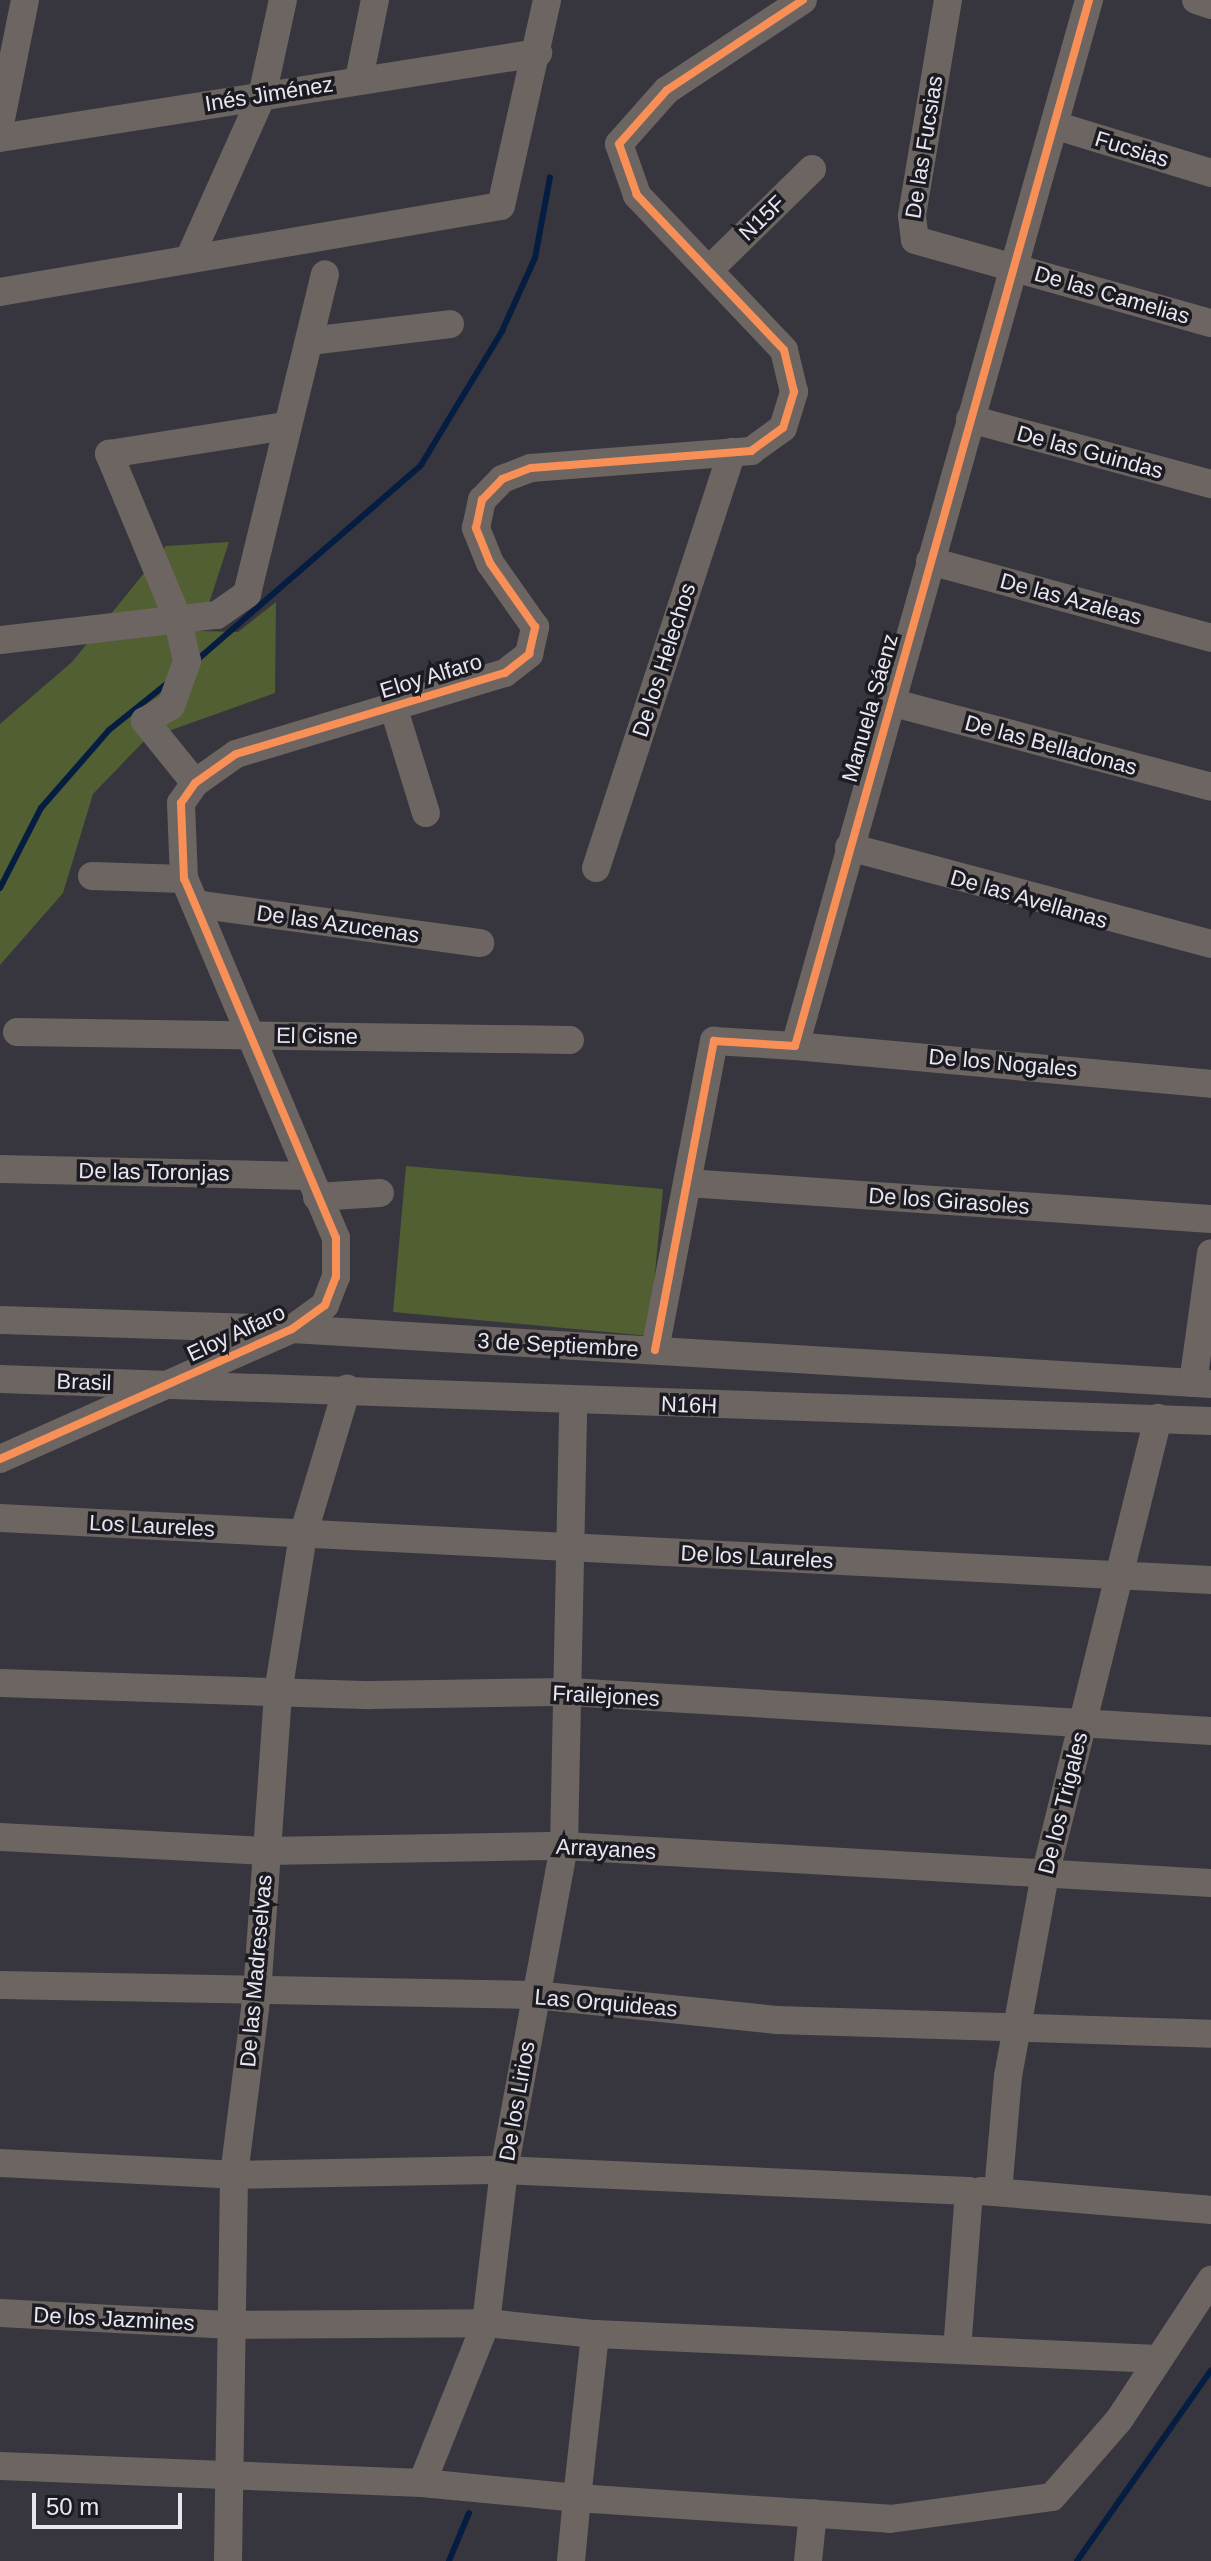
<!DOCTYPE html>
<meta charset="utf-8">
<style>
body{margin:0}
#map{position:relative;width:1211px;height:2561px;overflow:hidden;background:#37363e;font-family:Arial,sans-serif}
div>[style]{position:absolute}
.green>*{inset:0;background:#515f32}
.stream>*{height:6px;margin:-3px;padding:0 3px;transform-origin:3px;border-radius:3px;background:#061d42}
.minor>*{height:28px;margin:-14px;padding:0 14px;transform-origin:14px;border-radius:14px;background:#6c6561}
.cycleway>*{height:8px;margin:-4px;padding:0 4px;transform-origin:4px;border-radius:4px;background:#f78f57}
span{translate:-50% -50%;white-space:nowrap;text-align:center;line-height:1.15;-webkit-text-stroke:7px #1c1b21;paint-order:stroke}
.street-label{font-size:22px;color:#e8e7f1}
.scale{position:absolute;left:32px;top:2493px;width:150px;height:36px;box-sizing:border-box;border:4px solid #e8e7f1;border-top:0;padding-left:10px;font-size:24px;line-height:28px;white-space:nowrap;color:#e8e7f1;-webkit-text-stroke:6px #1c1b21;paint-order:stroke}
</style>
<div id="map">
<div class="green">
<div style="clip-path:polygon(229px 542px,200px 631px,238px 632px,276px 602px,275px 693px,146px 739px,93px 794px,63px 893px,0 965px,0 724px,72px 662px,166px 546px)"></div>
<div style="clip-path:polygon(406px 1166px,663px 1189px,649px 1336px,393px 1312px)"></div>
</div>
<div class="stream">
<div style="left:197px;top:660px;width:297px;rotate:-41deg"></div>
<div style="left:421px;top:465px;width:157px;rotate:-58.8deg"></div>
<div style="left:502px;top:331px;width:80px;rotate:-65.7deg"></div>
<div style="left:535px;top:258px;width:82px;rotate:-79.5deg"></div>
<div style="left:0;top:888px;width:90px;rotate:-62.9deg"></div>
<div style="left:41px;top:808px;width:103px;rotate:-48.9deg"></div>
<div style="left:109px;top:730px;width:77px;rotate:-38.7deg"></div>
<div style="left:449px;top:2561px;width:52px;rotate:-67.4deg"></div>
<div style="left:1077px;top:2561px;width:233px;rotate:-54.9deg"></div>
</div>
<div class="minor">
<div style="left:948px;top:0;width:219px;rotate:99.5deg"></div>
<div style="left:912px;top:216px;width:24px;rotate:83deg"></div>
<div style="left:915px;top:240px;width:307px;rotate:15.7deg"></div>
<div style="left:1196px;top:0;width:16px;rotate:18deg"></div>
<div style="left:359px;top:79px;width:81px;rotate:-78.6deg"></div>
<div style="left:0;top:124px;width:126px;rotate:-78.6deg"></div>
<div style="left:1054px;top:125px;width:164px;rotate:17deg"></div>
<div style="left:0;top:138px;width:545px;rotate:-8.98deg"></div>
<div style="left:189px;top:259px;width:179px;rotate:-65.9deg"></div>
<div style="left:262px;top:96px;width:98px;rotate:-77.7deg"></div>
<div style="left:712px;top:267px;width:140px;rotate:-44.4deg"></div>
<div style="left:0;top:292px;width:508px;rotate:-9.74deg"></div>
<div style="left:501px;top:206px;width:211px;rotate:-77.4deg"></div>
<div style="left:310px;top:341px;width:141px;rotate:-6.9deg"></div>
<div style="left:970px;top:419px;width:250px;rotate:15.1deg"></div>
<div style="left:930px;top:561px;width:291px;rotate:15.3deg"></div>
<div style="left:0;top:640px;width:218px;rotate:-6.6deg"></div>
<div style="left:217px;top:615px;width:37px;rotate:-35deg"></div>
<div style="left:247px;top:594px;width:329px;rotate:-76.3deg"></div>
<div style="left:890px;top:702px;width:332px;rotate:14.8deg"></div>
<div style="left:393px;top:706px;width:112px;rotate:72.9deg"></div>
<div style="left:195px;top:783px;width:80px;rotate:-128.9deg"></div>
<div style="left:145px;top:721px;width:30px;rotate:-30deg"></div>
<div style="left:171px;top:706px;width:48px;rotate:-70.4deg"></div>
<div style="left:187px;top:661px;width:45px;rotate:-102.8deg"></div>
<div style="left:177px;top:617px;width:177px;rotate:-112.6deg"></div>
<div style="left:109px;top:454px;width:178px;rotate:-9deg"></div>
<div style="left:849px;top:847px;width:375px;rotate:15deg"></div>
<div style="left:596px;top:868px;width:438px;rotate:-71.9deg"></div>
<div style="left:92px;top:876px;width:92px;rotate:1.9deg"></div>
<div style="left:195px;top:904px;width:288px;rotate:7.8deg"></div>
<div style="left:17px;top:1032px;width:553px;rotate:0.83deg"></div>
<div style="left:795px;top:1046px;width:418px;rotate:5.2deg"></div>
<div style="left:0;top:1169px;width:307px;rotate:1.3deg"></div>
<div style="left:687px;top:1183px;width:525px;rotate:3.93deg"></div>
<div style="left:317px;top:1197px;width:63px;rotate:-3.6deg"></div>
<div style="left:0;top:1320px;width:292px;rotate:1.8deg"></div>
<div style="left:292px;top:1329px;width:921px;rotate:3.42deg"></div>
<div style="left:655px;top:1350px;width:315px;rotate:-79.2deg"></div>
<div style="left:714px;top:1041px;width:81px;rotate:3.5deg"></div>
<div style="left:795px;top:1046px;width:1087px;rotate:-74.3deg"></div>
<div style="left:0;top:1379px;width:1212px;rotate:1.99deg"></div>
<div style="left:1193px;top:1383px;width:131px;rotate:-82.1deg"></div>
<div style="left:0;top:1459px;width:320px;rotate:-24deg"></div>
<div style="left:292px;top:1329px;width:41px;rotate:-36deg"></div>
<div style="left:325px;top:1305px;width:30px;rotate:-69deg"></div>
<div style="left:336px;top:1277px;width:39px;rotate:-90deg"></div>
<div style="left:336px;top:1238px;width:390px;rotate:-112.9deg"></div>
<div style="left:184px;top:879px;width:76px;rotate:-92.3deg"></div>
<div style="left:181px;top:803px;width:24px;rotate:-55deg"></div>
<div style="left:195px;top:783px;width:50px;rotate:-35.3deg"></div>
<div style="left:236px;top:754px;width:281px;rotate:-16.8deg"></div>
<div style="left:505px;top:673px;width:31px;rotate:-38deg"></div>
<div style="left:529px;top:654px;width:28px;rotate:-77deg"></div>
<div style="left:535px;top:627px;width:78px;rotate:-125.1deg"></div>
<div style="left:490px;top:563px;width:38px;rotate:-112deg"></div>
<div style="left:476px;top:528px;width:29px;rotate:-78deg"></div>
<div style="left:482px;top:500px;width:29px;rotate:-46deg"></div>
<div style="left:502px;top:479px;width:31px;rotate:-21deg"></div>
<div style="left:531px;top:468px;width:221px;rotate:-4.4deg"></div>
<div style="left:751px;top:451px;width:39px;rotate:-36deg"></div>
<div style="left:783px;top:428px;width:38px;rotate:-73deg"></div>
<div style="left:794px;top:392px;width:43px;rotate:-103.4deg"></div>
<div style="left:784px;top:350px;width:214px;rotate:-133.5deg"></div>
<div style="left:637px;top:195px;width:54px;rotate:-109.4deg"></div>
<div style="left:619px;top:144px;width:72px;rotate:-48.4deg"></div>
<div style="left:667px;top:90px;width:163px;rotate:-33.5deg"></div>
<div style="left:0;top:1518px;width:1213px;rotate:2.93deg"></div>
<div style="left:0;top:1683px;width:371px;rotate:1.9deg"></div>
<div style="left:371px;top:1695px;width:199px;rotate:-0.9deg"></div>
<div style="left:570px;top:1692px;width:642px;rotate:3.48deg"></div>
<div style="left:0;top:1837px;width:266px;rotate:3deg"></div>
<div style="left:266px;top:1851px;width:298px;rotate:-1deg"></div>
<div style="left:564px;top:1846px;width:648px;rotate:3.27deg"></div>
<div style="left:0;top:1985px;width:535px;rotate:1.07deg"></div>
<div style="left:535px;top:1995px;width:242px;rotate:5.9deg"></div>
<div style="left:776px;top:2020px;width:435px;rotate:1.8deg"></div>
<div style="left:0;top:2163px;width:234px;rotate:2.9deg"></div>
<div style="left:234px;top:2175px;width:270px;rotate:-1.1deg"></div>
<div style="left:504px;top:2170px;width:465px;rotate:2.6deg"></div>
<div style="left:969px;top:2191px;width:159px;rotate:94.3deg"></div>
<div style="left:981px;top:2191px;width:231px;rotate:4.7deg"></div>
<div style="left:998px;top:2192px;width:116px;rotate:-85.1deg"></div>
<div style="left:1008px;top:2076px;width:204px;rotate:-79.6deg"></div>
<div style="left:1045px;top:1875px;width:471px;rotate:-76.1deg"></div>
<div style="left:0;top:2313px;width:227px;rotate:3deg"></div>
<div style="left:227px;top:2325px;width:259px;rotate:-0.4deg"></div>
<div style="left:486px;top:2323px;width:110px;rotate:5.8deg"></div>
<div style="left:595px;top:2334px;width:564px;rotate:2.54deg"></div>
<div style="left:0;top:2466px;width:422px;rotate:2.3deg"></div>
<div style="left:422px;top:2483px;width:156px;rotate:5.5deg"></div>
<div style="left:577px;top:2498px;width:165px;rotate:-83.7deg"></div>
<div style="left:422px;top:2483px;width:172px;rotate:-68.2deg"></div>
<div style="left:486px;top:2323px;width:154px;rotate:-83.3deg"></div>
<div style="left:504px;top:2170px;width:330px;rotate:-79.5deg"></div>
<div style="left:564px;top:1846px;width:444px;rotate:-88.8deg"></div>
<div style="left:228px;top:2561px;width:386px;rotate:-89.1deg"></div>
<div style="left:234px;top:2175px;width:182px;rotate:-82.8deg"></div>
<div style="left:257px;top:1994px;width:302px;rotate:-86deg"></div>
<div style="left:278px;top:1693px;width:160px;rotate:-81deg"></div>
<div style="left:303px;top:1535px;width:153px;rotate:-73.3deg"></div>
<div style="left:571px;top:2561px;width:63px;rotate:-84.6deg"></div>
<div style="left:577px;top:2498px;width:314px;rotate:3.8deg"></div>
<div style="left:890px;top:2519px;width:163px;rotate:-7.7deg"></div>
<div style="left:1052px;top:2497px;width:102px;rotate:-49deg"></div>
<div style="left:1119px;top:2420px;width:168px;rotate:-56.7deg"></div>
<div style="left:808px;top:2561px;width:48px;rotate:-84.1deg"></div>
</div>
<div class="cycleway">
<div style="left:655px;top:1350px;width:315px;rotate:-79.2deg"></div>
<div style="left:714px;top:1041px;width:81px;rotate:3.5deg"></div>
<div style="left:795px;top:1046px;width:1087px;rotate:-74.3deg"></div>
<div style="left:0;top:1459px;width:320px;rotate:-24deg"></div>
<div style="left:292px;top:1329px;width:41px;rotate:-36deg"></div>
<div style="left:325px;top:1305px;width:30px;rotate:-69deg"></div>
<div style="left:336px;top:1277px;width:39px;rotate:-90deg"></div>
<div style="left:336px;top:1238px;width:390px;rotate:-112.9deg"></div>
<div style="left:184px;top:879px;width:76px;rotate:-92.3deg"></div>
<div style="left:181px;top:803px;width:24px;rotate:-55deg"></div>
<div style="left:195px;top:783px;width:50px;rotate:-35.3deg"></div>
<div style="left:236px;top:754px;width:281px;rotate:-16.8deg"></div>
<div style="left:505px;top:673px;width:31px;rotate:-38deg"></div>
<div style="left:529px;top:654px;width:28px;rotate:-77deg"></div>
<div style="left:535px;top:627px;width:78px;rotate:-125.1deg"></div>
<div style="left:490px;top:563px;width:38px;rotate:-112deg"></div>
<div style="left:476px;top:528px;width:29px;rotate:-78deg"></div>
<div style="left:482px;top:500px;width:29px;rotate:-46deg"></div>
<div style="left:502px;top:479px;width:31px;rotate:-21deg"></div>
<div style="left:531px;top:468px;width:221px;rotate:-4.4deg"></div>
<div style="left:751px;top:451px;width:39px;rotate:-36deg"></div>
<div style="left:783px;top:428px;width:38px;rotate:-73deg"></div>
<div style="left:794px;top:392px;width:43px;rotate:-103.4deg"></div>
<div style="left:784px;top:350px;width:214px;rotate:-133.5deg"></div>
<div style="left:637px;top:195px;width:54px;rotate:-109.4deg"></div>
<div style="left:619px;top:144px;width:72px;rotate:-48.4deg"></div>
<div style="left:667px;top:90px;width:163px;rotate:-33.5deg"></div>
</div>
<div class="street-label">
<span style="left:269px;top:94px;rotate:-9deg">Inés Jiménez</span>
<span style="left:924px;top:147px;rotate:-81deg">De las Fucsias</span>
<span style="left:1132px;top:149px;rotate:17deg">Fucsias</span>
<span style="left:762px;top:218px;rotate:-44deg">N15F</span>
<span style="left:1112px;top:295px;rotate:16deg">De las Camelias</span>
<span style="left:1090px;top:452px;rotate:15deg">De las Guindas</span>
<span style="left:1071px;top:599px;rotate:15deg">De las Azaleas</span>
<span style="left:664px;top:660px;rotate:-72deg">De los Helechos</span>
<span style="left:431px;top:676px;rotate:-17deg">Eloy Alfaro</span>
<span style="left:870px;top:708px;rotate:-74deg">Manuela Sáenz</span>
<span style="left:1051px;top:745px;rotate:15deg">De las Belladonas</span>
<span style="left:1029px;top:899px;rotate:16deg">De las Avellanas</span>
<span style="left:338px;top:924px;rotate:8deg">De las Azucenas</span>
<span style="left:317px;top:1036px;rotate:1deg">El Cisne</span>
<span style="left:1003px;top:1063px;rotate:5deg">De los Nogales</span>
<span style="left:154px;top:1172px;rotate:1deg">De las Toronjas</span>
<span style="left:949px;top:1201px;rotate:4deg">De los Girasoles</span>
<span style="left:236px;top:1333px;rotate:-25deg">Eloy Alfaro</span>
<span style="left:558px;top:1345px;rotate:3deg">3 de Septiembre</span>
<span style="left:84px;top:1382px;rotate:2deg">Brasil</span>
<span style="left:689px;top:1405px;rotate:2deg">N16H</span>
<span style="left:152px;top:1526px;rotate:3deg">Los Laureles</span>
<span style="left:757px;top:1557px;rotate:3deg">De los Laureles</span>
<span style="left:606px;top:1696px;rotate:3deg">Frailejones</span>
<span style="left:1063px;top:1803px;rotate:-76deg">De los Trigales</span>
<span style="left:606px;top:1849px;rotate:3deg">Arrayanes</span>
<span style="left:256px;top:1971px;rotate:-85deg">De las Madreselvas</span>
<span style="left:606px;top:2003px;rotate:5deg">Las Orquideas</span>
<span style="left:517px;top:2101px;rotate:-80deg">De los Lirios</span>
<span style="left:114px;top:2319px;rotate:3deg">De los Jazmines</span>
</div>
<div class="scale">50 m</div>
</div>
